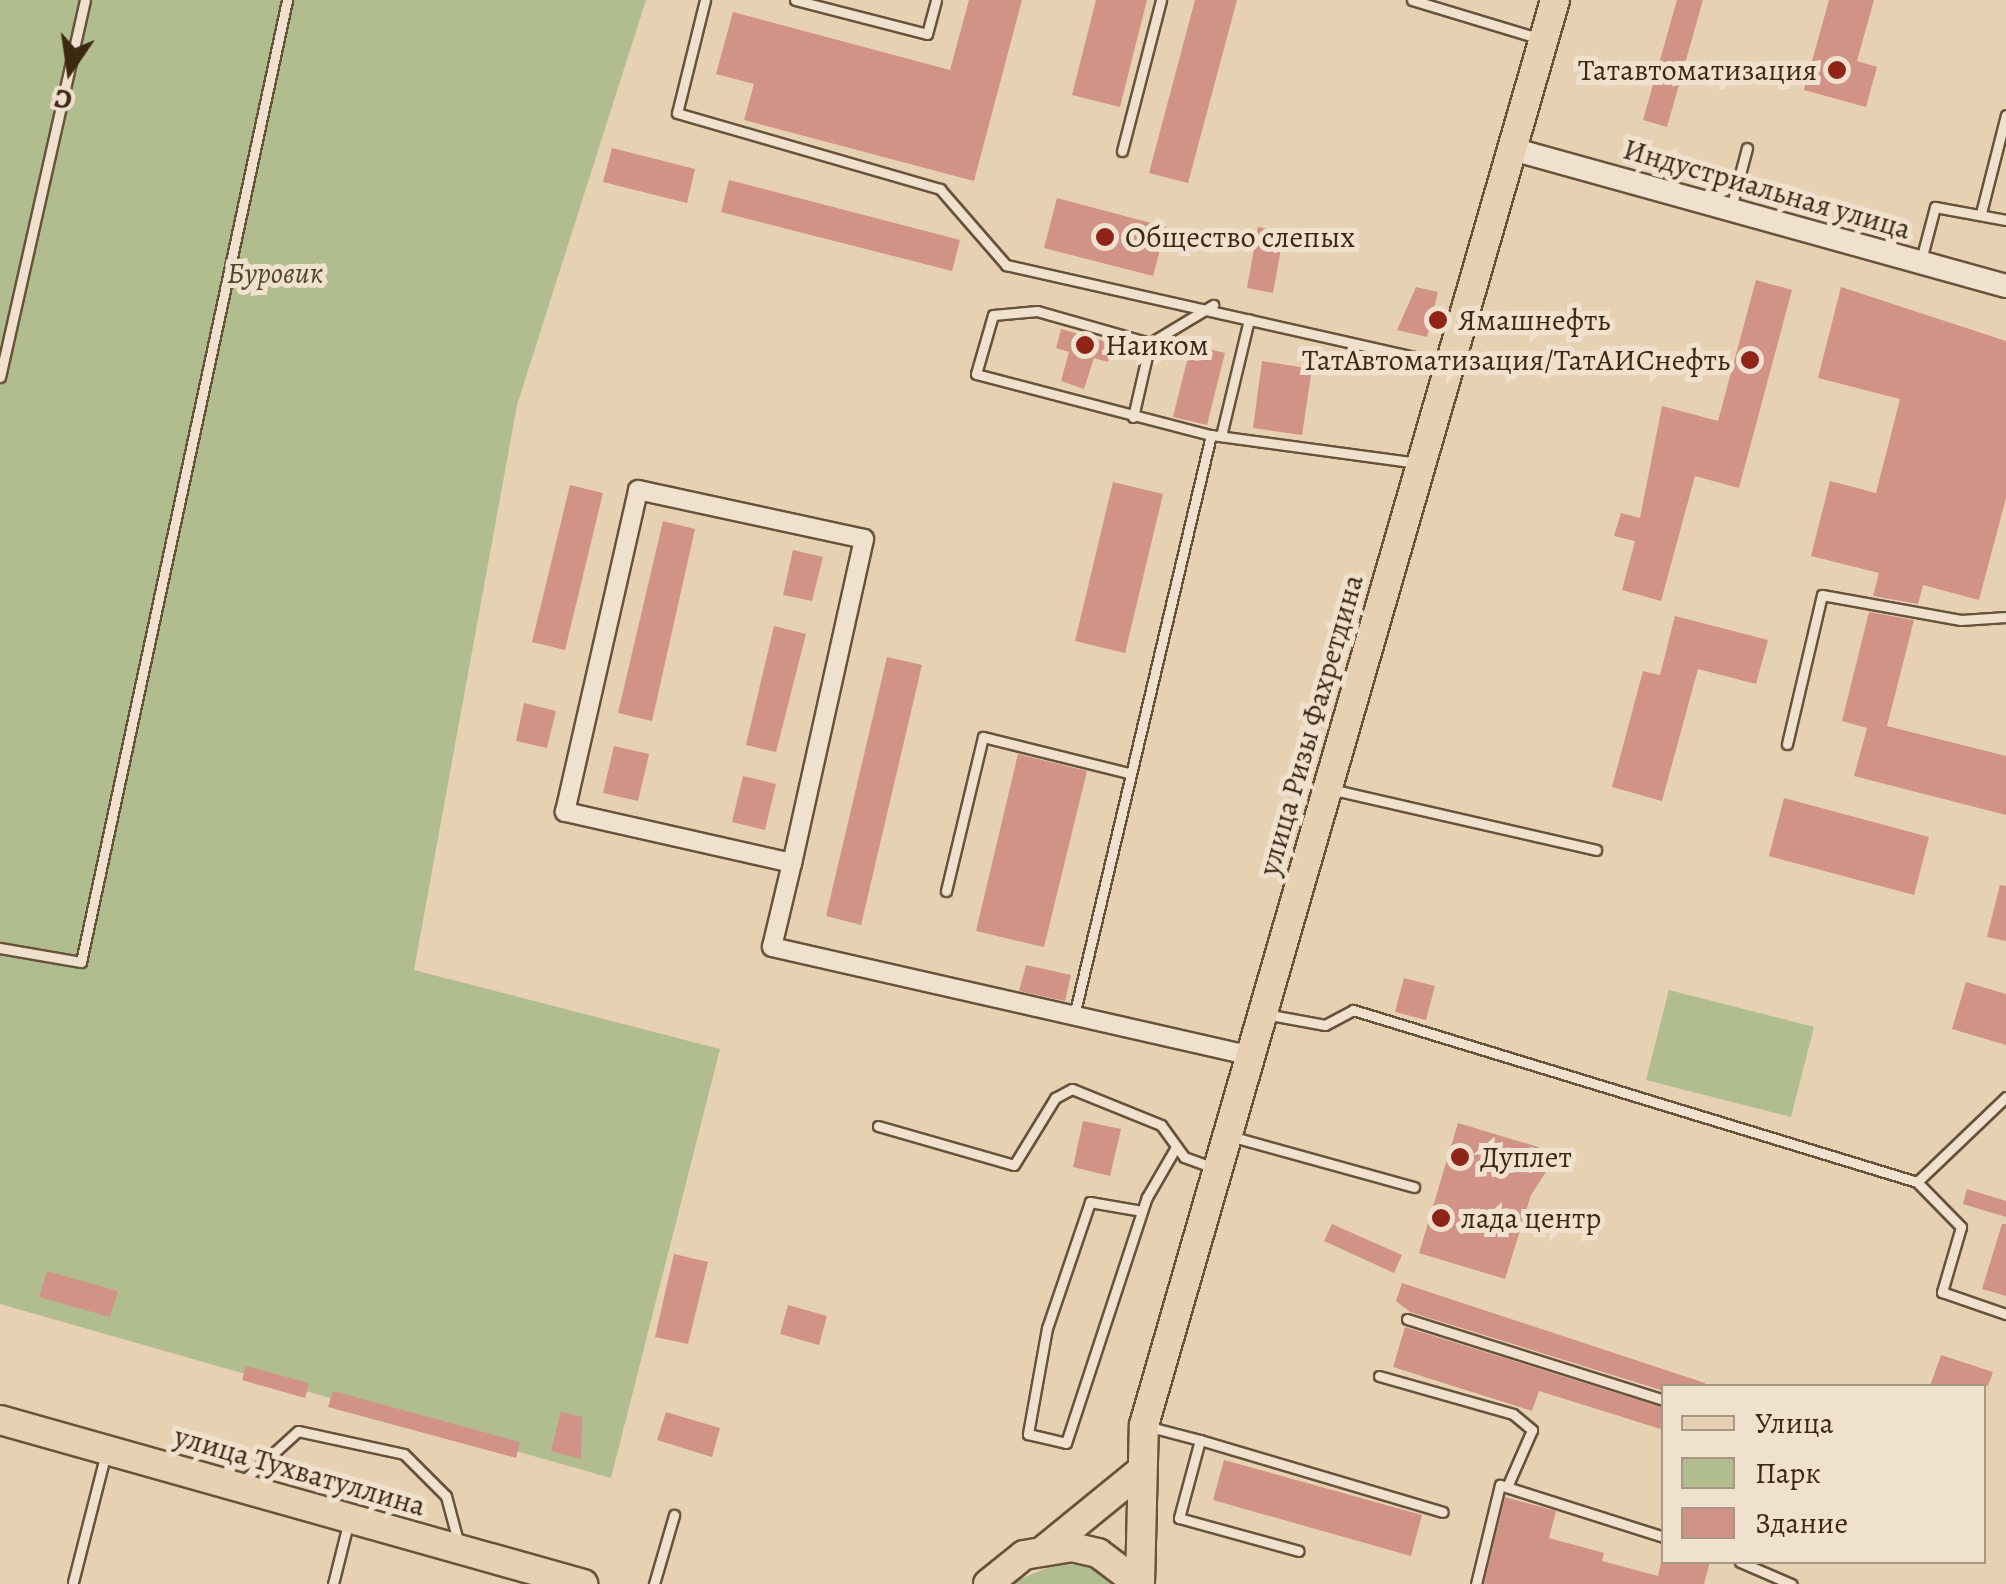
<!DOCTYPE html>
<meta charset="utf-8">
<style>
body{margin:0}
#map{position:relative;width:2006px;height:1584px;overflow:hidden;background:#e6d1b3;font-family:Alegreya,serif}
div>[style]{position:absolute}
.green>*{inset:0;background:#b1bc8f}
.building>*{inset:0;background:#d19386}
.roads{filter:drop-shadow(2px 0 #67523a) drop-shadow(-2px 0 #67523a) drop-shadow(0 2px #67523a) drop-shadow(0 -2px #67523a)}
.service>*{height:9px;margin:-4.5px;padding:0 4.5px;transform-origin:4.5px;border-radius:4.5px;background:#efe1ce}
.minor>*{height:18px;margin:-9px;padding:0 9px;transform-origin:9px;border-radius:9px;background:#efe1ce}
.tertiary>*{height:22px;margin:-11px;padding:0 11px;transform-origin:11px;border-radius:11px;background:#efe1ce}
.primary>*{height:28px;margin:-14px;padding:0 14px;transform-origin:14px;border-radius:14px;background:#e6d1b3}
.dots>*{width:28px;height:28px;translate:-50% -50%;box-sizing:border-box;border:5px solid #efe1ce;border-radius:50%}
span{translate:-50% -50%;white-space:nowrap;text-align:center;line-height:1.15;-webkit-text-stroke:10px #efe1ce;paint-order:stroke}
.poi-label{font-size:30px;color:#3d2812}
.right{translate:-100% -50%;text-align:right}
.left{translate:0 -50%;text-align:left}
.street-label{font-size:30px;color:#3d2812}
.park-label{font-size:30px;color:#54462b;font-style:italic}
.legend{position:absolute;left:1661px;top:1384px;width:325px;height:180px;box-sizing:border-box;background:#efe1ce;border:2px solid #a89783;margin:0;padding:12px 18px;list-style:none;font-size:30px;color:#3d2812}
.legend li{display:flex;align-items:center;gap:20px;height:50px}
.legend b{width:50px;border:2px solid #a89783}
.north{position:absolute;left:20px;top:20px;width:100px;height:100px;-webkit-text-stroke:8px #efe1ce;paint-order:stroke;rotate:193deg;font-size:28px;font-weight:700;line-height:40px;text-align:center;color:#3d2812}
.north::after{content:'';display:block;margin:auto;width:35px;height:45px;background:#3d2812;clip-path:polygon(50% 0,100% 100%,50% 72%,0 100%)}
</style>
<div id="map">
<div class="green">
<div style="clip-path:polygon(0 0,646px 0,517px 405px,414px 970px,720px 1049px,611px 1478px,0 1304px)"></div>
<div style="clip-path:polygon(1669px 990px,1814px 1027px,1791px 1117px,1646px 1080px)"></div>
<div style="clip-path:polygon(1059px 1563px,1093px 1567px,1120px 1584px,1008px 1584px)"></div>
</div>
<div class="building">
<div style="clip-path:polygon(969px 0,1022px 0,974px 181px,744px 120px,754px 84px,716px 74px,733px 12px,950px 70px)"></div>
<div style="clip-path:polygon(1096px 0,1147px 0,1120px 107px,1072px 95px)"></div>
<div style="clip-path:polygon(1195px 0,1237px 0,1188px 183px,1149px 173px)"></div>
<div style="clip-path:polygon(1677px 0,1703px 0,1667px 127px,1643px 120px)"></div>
<div style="clip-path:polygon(1829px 0,1874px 0,1857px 61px,1877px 67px,1866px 107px,1804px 90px)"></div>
<div style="clip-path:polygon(612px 148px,695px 169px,687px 203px,603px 182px)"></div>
<div style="clip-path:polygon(729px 180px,960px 240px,952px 271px,721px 212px)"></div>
<div style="clip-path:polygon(1057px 198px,1166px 227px,1153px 276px,1044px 248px)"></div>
<div style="clip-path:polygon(1258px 227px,1284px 232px,1273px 293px,1247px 288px)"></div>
<div style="clip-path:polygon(1756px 280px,1792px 290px,1739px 488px,1695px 476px,1661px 601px,1622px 590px,1635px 541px,1614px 536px,1621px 513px,1640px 518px,1662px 406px,1718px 421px)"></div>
<div style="clip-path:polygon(1416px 287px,1438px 292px,1427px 337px,1397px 330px)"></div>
<div style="clip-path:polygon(1841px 287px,2006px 341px,2006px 498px,1979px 600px,1923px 585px,1918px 604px,1873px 596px,1879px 573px,1811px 556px,1830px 481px,1876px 493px,1900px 399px,1818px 378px)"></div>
<div style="clip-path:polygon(1061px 329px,1114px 344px,1108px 362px,1094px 358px,1084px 389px,1061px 381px,1069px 352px,1056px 348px)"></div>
<div style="clip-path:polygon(1191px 345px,1225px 353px,1207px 425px,1173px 417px)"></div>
<div style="clip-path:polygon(1262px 361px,1312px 369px,1302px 435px,1253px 428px)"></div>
<div style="clip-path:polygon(1113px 482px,1163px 494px,1125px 653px,1075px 641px)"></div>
<div style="clip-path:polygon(570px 485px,603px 493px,565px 650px,532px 642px)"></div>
<div style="clip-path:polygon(663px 521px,695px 529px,652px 721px,618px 713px)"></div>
<div style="clip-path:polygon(793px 550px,823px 557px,812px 601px,783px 595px)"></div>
<div style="clip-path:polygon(1869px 612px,1914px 620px,1887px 726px,2006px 756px,2006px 815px,1854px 776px,1867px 728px,1842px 721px)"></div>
<div style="clip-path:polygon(1675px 616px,1768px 640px,1756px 684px,1698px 669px,1662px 801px,1612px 787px,1643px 671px,1660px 675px)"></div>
<div style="clip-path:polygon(774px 626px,806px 634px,776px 752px,746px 745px)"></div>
<div style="clip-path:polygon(887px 657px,922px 665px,861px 925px,826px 916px)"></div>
<div style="clip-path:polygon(524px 703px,556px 711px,547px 748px,516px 741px)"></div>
<div style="clip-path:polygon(614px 746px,649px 754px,638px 801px,603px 793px)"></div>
<div style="clip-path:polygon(1018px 754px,1087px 771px,1044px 947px,976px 931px)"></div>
<div style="clip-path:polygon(743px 776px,776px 784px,765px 830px,732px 822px)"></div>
<div style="clip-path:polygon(1784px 798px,1929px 837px,1914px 895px,1769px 856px)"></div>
<div style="clip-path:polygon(2000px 885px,2006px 886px,2006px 941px,1987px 937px)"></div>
<div style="clip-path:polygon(1026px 965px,1071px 975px,1065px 1001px,1019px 991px)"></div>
<div style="clip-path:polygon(1404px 978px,1435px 986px,1426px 1020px,1395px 1012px)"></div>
<div style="clip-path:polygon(1966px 982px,2006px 994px,2006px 1045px,1952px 1029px)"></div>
<div style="clip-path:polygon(1083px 1121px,1121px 1129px,1110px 1176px,1073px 1167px)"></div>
<div style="clip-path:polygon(1458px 1123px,1558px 1153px,1531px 1195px,1505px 1279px,1419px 1253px)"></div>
<div style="clip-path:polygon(1967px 1189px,2006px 1201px,2006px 1217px,1963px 1204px)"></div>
<div style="clip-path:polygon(1332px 1224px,1402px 1255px,1394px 1273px,1324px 1241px)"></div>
<div style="clip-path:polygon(2002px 1224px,2006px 1224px,2006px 1296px,1982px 1289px)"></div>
<div style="clip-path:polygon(674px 1254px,708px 1262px,688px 1344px,655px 1337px)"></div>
<div style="clip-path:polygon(47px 1271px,118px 1291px,110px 1317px,39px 1297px)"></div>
<div style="clip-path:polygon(1402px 1283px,1705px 1383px,1704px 1386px,1664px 1391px,1410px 1312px,1396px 1301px)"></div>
<div style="clip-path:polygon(788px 1305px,827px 1316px,819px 1345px,780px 1334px)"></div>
<div style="clip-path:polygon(1405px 1327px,1664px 1408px,1664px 1430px,1539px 1391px,1532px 1411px,1393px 1367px)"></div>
<div style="clip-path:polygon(1941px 1355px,1993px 1372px,1988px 1386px,1930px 1386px)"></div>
<div style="clip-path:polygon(246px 1366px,309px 1383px,305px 1398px,242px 1380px)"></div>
<div style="clip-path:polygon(333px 1391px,520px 1442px,516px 1458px,328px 1407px)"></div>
<div style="clip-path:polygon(561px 1412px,582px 1417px,581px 1459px,551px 1451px)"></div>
<div style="clip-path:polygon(666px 1412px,720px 1428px,712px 1457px,657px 1440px)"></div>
<div style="clip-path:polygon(1224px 1460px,1422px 1515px,1411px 1556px,1213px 1500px)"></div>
<div style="clip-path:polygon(1505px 1497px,1556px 1511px,1549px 1538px,1604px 1553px,1602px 1561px,1658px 1576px,1661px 1562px,1710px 1562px,1704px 1584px,1484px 1584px)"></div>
</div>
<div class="roads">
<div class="service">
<div style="left:705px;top:0;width:116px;rotate:103.9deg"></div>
<div style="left:677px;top:113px;width:274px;rotate:16.1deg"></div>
<div style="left:940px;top:189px;width:101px;rotate:49deg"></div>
<div style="left:1006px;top:265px;width:451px;rotate:12.7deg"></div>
<div style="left:795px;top:0;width:136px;rotate:14.4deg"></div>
<div style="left:927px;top:34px;width:35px;rotate:-75deg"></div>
<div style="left:1412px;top:0;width:135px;rotate:16.8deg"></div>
<div style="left:1122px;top:151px;width:156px;rotate:-75.5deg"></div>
<div style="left:1731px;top:208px;width:62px;rotate:-75.1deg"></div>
<div style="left:1981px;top:213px;width:101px;rotate:-75.7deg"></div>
<div style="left:1921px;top:260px;width:55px;rotate:-75.2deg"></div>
<div style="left:1935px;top:207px;width:72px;rotate:10.4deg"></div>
<div style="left:1150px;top:343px;width:117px;rotate:-164.2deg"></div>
<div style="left:1037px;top:311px;width:44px;rotate:174.8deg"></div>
<div style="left:993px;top:315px;width:61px;rotate:106.1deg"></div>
<div style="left:976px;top:374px;width:243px;rotate:14.6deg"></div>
<div style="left:1211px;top:435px;width:208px;rotate:7.7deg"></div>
<div style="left:0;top:377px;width:386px;rotate:-77.3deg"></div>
<div style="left:1133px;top:417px;width:76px;rotate:-77.1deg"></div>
<div style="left:1150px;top:343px;width:74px;rotate:-31.1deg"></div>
<div style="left:1221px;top:436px;width:120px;rotate:-76.5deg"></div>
<div style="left:1787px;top:744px;width:153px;rotate:-76.8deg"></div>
<div style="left:1822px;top:595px;width:141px;rotate:10.2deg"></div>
<div style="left:1961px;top:620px;width:45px;rotate:-3.8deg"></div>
<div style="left:1330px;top:789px;width:273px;rotate:12.9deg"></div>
<div style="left:946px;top:891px;width:158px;rotate:-76.5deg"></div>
<div style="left:983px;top:737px;width:149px;rotate:13.9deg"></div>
<div style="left:0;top:948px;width:82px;rotate:9.8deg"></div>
<div style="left:81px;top:962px;width:984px;rotate:-77.91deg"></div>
<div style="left:1265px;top:1014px;width:61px;rotate:10.4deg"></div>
<div style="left:1325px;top:1025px;width:32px;rotate:-28deg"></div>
<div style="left:1353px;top:1010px;width:590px;rotate:16.96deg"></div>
<div style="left:1917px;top:1182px;width:63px;rotate:45.6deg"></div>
<div style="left:1961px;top:1227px;width:68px;rotate:106.3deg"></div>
<div style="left:1942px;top:1292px;width:68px;rotate:19deg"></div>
<div style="left:1074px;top:1016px;width:597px;rotate:-76.73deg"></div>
<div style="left:878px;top:1126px;width:141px;rotate:16deg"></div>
<div style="left:1014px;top:1165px;width:79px;rotate:-58.5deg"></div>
<div style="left:1055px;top:1098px;width:19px;rotate:-28deg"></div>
<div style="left:1072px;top:1089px;width:96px;rotate:22deg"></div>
<div style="left:1161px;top:1125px;width:39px;rotate:54deg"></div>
<div style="left:1184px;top:1157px;width:33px;rotate:20deg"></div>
<div style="left:1230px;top:1136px;width:191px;rotate:15.5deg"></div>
<div style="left:1917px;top:1182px;width:123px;rotate:-43.7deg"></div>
<div style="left:1142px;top:1211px;width:53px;rotate:-170.2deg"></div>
<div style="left:1090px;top:1202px;width:133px;rotate:108.8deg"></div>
<div style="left:1047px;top:1328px;width:108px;rotate:100.2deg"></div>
<div style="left:1028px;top:1434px;width:39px;rotate:13deg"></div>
<div style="left:1066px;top:1443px;width:259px;rotate:-71.8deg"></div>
<div style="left:1147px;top:1197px;width:58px;rotate:-59.9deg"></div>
<div style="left:1407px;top:1319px;width:269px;rotate:17.5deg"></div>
<div style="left:1379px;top:1376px;width:139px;rotate:15.8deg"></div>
<div style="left:1513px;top:1414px;width:25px;rotate:40deg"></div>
<div style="left:1532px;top:1430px;width:62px;rotate:113.7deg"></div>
<div style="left:1150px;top:1427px;width:52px;rotate:14.6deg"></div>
<div style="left:1200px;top:1440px;width:81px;rotate:105.1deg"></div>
<div style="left:1179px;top:1518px;width:124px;rotate:15.4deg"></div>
<div style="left:1200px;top:1440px;width:253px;rotate:16.5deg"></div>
<div style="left:243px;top:1481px;width:74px;rotate:-42.3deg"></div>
<div style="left:298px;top:1431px;width:108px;rotate:12.2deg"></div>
<div style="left:404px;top:1454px;width:59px;rotate:45deg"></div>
<div style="left:446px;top:1496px;width:47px;rotate:75.1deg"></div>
<div style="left:1740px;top:1562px;width:56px;rotate:23.3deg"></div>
<div style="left:73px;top:1582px;width:133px;rotate:-75.7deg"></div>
<div style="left:333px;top:1584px;width:62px;rotate:-76deg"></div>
<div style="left:654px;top:1584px;width:72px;rotate:-73.8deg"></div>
<div style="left:1476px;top:1584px;width:102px;rotate:-76.4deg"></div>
<div style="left:1500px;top:1485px;width:172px;rotate:17.6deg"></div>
</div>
<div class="minor">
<div style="left:792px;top:863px;width:233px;rotate:-167.3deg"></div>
<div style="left:565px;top:812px;width:330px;rotate:-77.2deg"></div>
<div style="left:638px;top:490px;width:231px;rotate:12.2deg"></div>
<div style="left:864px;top:539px;width:332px;rotate:102.5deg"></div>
<div style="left:792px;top:863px;width:86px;rotate:103.4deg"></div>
<div style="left:772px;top:947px;width:490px;rotate:12.8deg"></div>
</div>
<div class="tertiary">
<div style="left:1512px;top:149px;width:513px;rotate:15.5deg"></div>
</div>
<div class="primary">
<div style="left:0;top:1420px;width:606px;rotate:15.71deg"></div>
<div style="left:1045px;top:1549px;width:125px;rotate:-39.2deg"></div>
<div style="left:988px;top:1584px;width:46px;rotate:-38.9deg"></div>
<div style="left:1024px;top:1555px;width:49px;rotate:-9.5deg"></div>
<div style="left:1072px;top:1547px;width:27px;rotate:13deg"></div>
<div style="left:1098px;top:1553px;width:51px;rotate:37.1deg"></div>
<div style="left:1140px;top:1584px;width:159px;rotate:-88.6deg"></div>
<div style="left:1144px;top:1425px;width:1483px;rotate:-73.91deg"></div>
</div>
</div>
<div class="dots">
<div style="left:1837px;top:70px;background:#8f2418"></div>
<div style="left:1105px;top:237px;background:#8f2418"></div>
<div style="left:1438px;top:320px;background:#8f2418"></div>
<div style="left:1085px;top:345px;background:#8f2418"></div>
<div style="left:1750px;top:360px;background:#8f2418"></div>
<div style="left:1460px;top:1157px;background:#8f2418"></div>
<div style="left:1441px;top:1218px;background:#8f2418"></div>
</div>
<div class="poi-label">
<span class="right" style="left:1817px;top:70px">Татавтоматизация</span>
<span class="left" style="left:1125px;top:237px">Общество слепых</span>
<span class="left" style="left:1458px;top:320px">Ямашнефть</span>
<span class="left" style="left:1105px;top:345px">Наиком</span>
<span class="right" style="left:1730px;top:360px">ТатАвтоматизация/ТатАИСнефть</span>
<span class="left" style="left:1480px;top:1157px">Дуплет</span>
<span class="left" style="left:1461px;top:1218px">лада центр</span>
</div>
<div class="street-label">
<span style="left:1767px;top:189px;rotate:16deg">Индустриальная улица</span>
<span style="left:1311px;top:725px;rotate:-74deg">улица Ризы Фахретдина</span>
<span style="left:300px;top:1471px;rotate:16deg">улица Тухватуллина</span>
</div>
<div class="park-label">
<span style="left:275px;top:273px">Буровик</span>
</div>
<ul class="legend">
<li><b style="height:12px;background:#e6d1b3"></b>Улица</li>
<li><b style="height:28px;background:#b1bc8f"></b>Парк</li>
<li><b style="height:28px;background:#d19386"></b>Здание</li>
</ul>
<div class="north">С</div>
</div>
